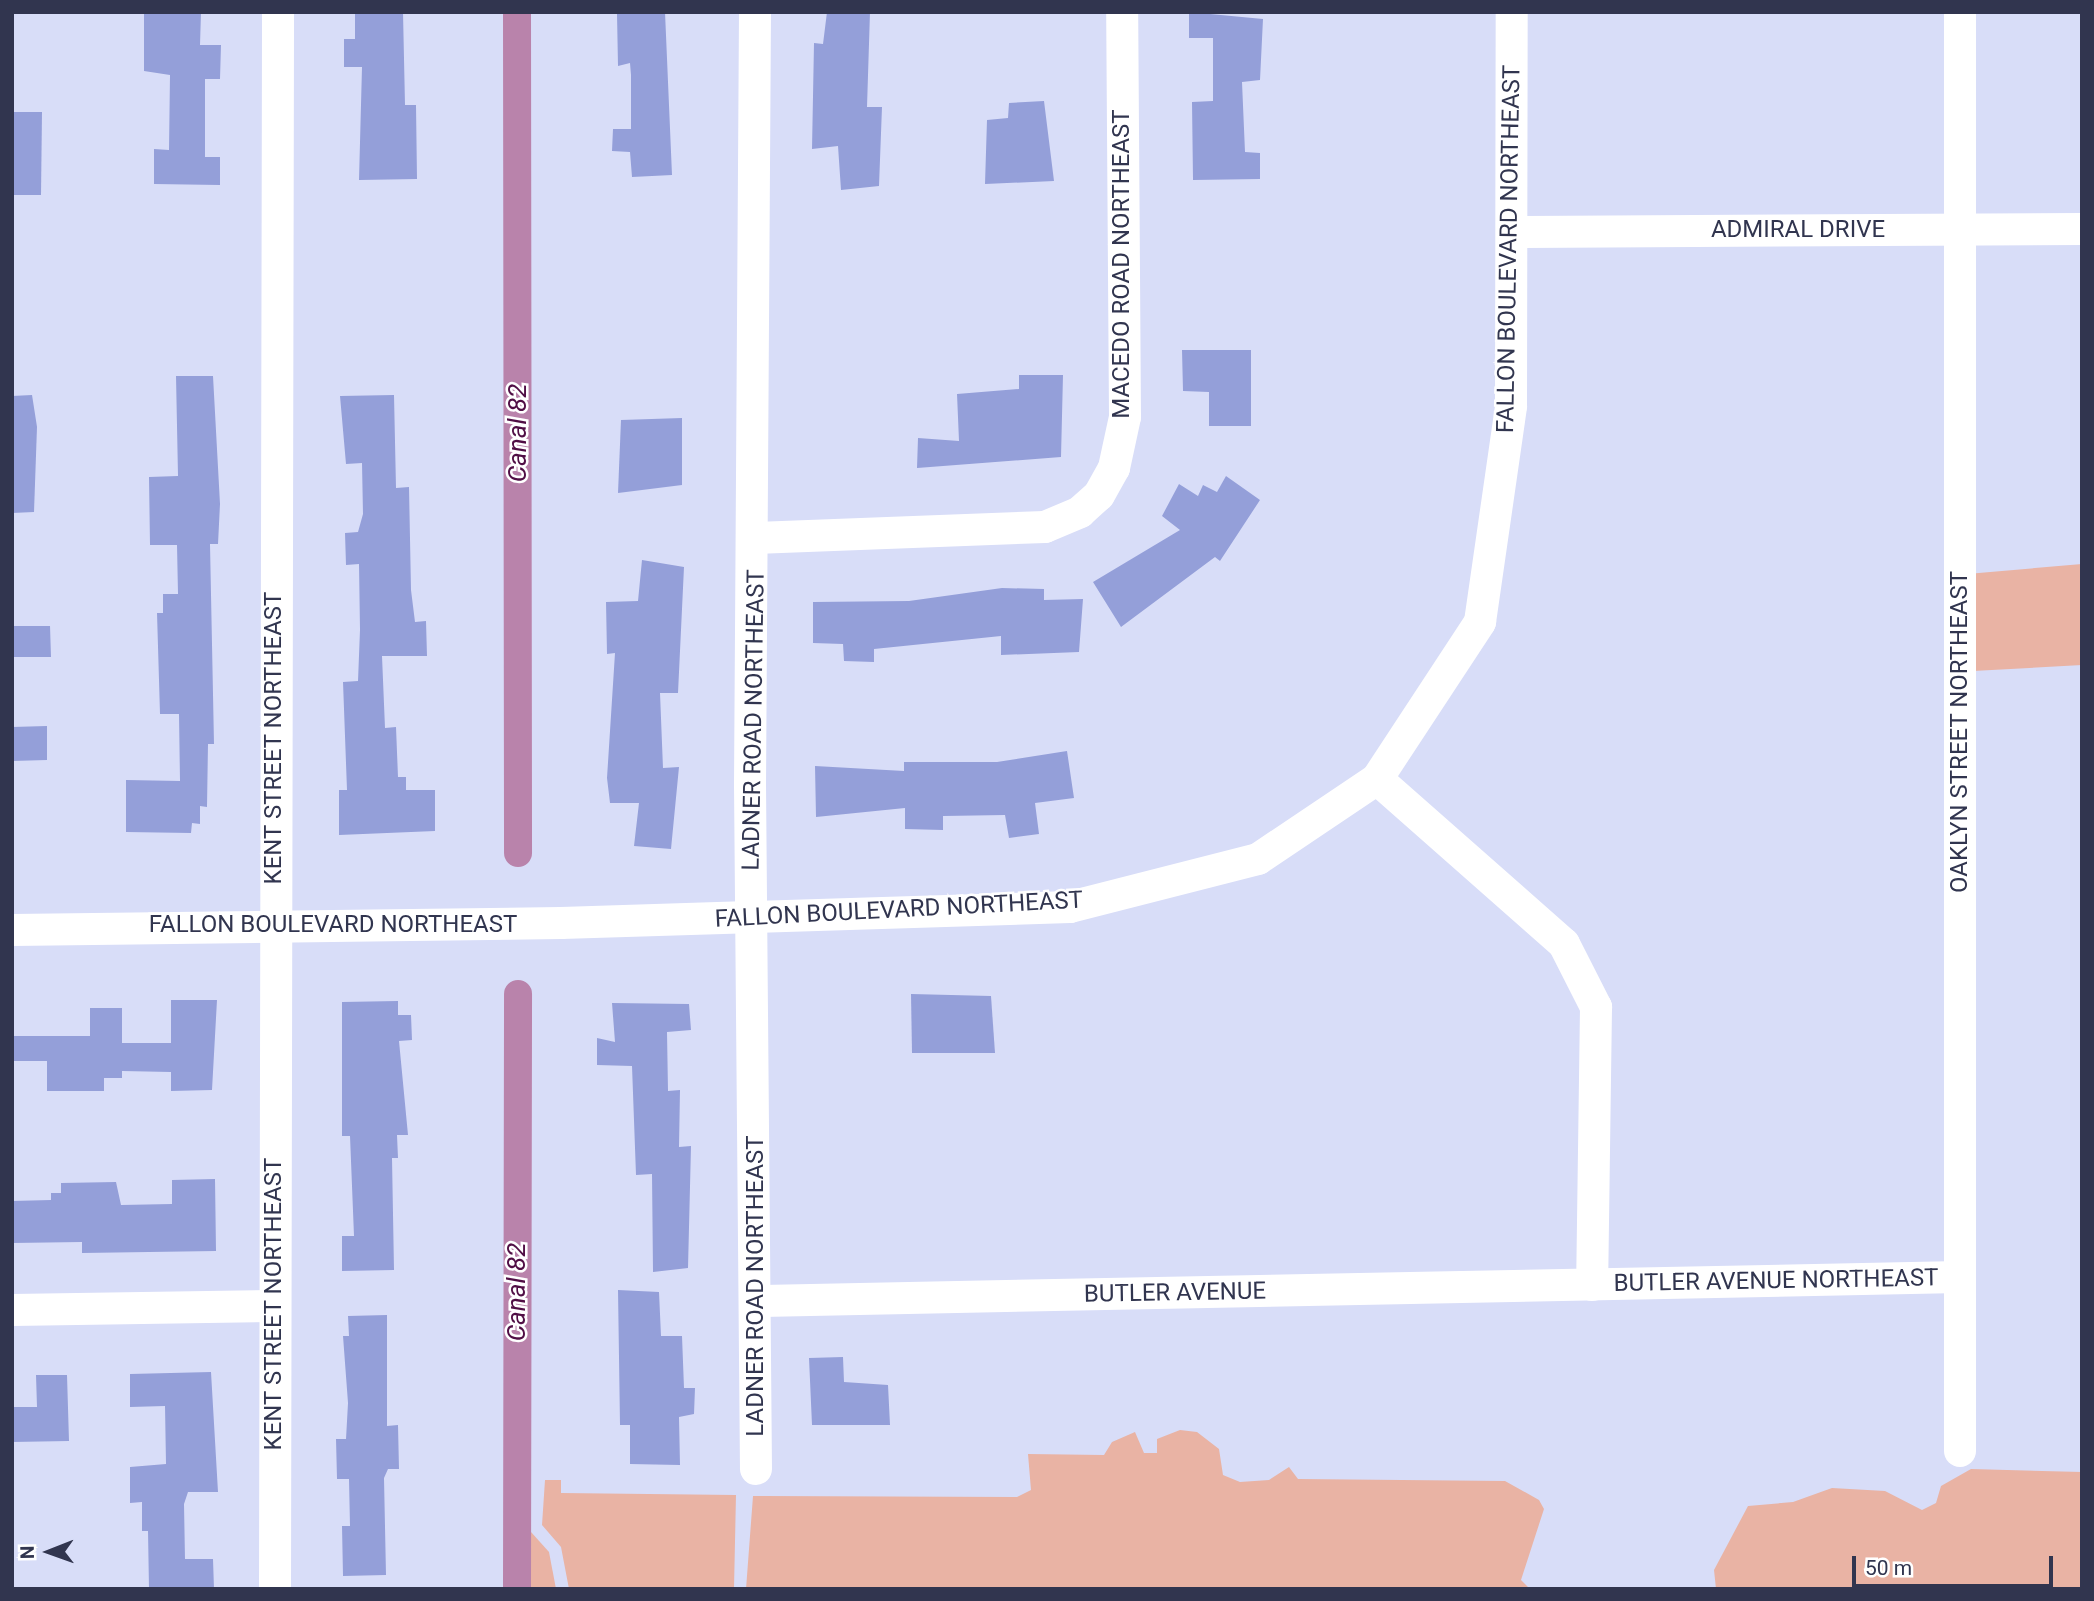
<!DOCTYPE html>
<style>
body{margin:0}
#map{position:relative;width:2094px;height:1601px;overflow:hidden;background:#d8ddf8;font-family:Roboto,sans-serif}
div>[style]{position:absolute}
.green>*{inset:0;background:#e9b3a4}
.canal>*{height:28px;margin:-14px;padding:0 14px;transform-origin:14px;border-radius:14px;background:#b983ab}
.building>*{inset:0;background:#949fd9}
.minor>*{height:32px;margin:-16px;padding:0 16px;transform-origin:16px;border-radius:16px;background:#fff}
span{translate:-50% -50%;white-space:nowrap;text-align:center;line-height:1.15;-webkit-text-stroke:5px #fff;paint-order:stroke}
.street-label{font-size:24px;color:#31354f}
.water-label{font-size:26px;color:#500e45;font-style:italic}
.frame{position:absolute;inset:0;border:14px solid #31354f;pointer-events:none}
.north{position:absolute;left:14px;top:1517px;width:70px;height:70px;-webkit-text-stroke:5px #fff;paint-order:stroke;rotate:269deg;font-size:19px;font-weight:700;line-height:28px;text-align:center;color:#31354f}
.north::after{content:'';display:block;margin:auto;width:24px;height:32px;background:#31354f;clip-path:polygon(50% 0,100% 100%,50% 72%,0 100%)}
.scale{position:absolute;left:1852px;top:1556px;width:201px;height:32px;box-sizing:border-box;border:4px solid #31354f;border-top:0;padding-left:9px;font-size:21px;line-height:24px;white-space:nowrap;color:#31354f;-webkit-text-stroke:5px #fff;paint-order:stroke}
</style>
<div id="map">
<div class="green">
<div style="clip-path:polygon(2082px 564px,2082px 665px,1973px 671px,1967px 574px)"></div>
<div style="clip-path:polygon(1180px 1430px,1197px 1432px,1219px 1449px,1223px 1475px,1240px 1482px,1269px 1480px,1289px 1467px,1298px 1479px,1505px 1481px,1539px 1500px,1544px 1509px,1521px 1580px,1530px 1589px,746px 1589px,753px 1496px,1017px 1497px,1031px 1490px,1028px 1454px,1104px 1455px,1112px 1442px,1135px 1432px,1144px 1453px,1157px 1453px,1157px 1439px)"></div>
<div style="clip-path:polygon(1971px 1469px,2082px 1472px,2082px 1589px,1716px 1589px,1714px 1570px,1748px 1506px,1793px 1502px,1832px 1488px,1885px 1491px,1922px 1510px,1936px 1503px,1941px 1486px)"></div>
<div style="clip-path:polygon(545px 1480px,561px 1480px,561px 1493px,736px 1495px,734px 1589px,569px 1589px,561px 1547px,542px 1525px)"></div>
<div style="clip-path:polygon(531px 1532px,549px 1552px,556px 1589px,531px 1589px)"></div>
</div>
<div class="canal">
<div style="left:517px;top:12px;width:841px;rotate:89.93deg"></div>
<div style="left:517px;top:1589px;width:595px;rotate:-89.9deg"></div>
</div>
<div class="building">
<div style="clip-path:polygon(144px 12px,201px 12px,200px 45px,221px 45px,220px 79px,205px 79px,205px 157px,220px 157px,220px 185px,154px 184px,154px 149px,169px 150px,170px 75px,144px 71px)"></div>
<div style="clip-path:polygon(355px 12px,403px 12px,405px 105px,416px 105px,417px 179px,359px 180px,362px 67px,344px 67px,344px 39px,355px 39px)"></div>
<div style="clip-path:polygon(665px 12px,672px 175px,632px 177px,630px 152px,612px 151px,613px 129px,631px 129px,631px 75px,630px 63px,618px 66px,617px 14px)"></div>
<div style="clip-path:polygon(827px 12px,870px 12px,867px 107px,882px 107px,879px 186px,841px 190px,838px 146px,812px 149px,814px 43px,823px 44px)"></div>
<div style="clip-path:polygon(1189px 12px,1263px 19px,1260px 80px,1242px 82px,1245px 152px,1260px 153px,1260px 179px,1193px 180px,1192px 102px,1213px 101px,1213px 38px,1189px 38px)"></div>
<div style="clip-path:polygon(1044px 101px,1054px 181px,985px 184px,987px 120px,1008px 118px,1009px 103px)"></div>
<div style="clip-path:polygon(12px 112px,42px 112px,41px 195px,12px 195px)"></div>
<div style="clip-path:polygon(1182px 350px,1251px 350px,1251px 426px,1209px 426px,1209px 392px,1183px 391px)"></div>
<div style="clip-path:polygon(1019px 375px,1063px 375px,1061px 457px,917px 468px,918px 438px,959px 441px,957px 394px,1019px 389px)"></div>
<div style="clip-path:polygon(176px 376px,213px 376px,220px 504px,218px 544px,210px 544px,214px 744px,208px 744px,207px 807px,200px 806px,200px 824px,192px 823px,191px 833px,126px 832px,126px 780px,180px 781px,179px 714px,160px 714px,157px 613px,163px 613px,163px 594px,178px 594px,177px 545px,150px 545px,149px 477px,178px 476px)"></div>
<div style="clip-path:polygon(32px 395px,37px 427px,34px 512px,12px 513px,12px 396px)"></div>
<div style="clip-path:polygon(394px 395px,396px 488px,409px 487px,411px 590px,415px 622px,426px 621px,427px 656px,382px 656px,385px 728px,396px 727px,398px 777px,406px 777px,406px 790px,435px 790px,435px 831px,339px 835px,339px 790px,347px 790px,343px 682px,358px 681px,360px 630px,359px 564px,346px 565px,345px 533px,358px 532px,363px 514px,362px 463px,346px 464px,340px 396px)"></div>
<div style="clip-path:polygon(682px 418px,682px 485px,618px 493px,621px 420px)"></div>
<div style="clip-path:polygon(1226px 476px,1260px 500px,1220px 561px,1215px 557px,1121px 627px,1093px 582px,1180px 530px,1162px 516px,1179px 484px,1198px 496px,1203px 485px,1217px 492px)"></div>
<div style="clip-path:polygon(642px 560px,684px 567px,678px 693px,660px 693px,663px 768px,679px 767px,671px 849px,634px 846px,639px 803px,610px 803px,607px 778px,615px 653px,607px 654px,606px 602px,638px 601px)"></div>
<div style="clip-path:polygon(1002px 588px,1044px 589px,1044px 600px,1083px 599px,1079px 652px,1001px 655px,1001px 636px,874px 649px,874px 662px,844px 661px,843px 644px,813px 643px,813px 602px,909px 601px)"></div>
<div style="clip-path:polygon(12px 626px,50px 626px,51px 657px,12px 657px)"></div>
<div style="clip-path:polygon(47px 726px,47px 760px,12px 761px,12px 727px)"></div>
<div style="clip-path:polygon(1067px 751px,1074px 798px,1035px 803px,1039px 834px,1009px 838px,1005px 815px,943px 816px,943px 830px,905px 829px,905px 808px,816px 817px,815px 766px,904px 771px,904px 762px,997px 762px)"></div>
<div style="clip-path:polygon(911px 994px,991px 996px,995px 1053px,912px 1053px)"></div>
<div style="clip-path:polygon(171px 1000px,217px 1000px,212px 1090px,171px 1091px,171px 1072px,122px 1071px,122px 1078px,104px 1078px,104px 1091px,47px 1091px,47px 1061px,12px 1061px,12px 1036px,90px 1036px,90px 1008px,122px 1008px,122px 1043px,171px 1043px)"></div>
<div style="clip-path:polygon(398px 1001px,398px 1015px,411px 1015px,412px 1040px,399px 1041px,408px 1135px,397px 1135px,398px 1158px,392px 1158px,394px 1270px,342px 1271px,342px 1236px,354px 1236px,350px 1136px,342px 1136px,342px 1002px)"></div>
<div style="clip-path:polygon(612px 1003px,689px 1004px,691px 1030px,667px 1032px,668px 1091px,680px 1090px,679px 1147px,691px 1146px,688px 1268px,653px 1272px,652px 1174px,636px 1175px,632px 1066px,597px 1065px,597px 1038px,615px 1042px)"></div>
<div style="clip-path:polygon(215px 1179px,216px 1251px,82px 1253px,82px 1242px,12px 1243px,12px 1201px,51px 1200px,51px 1193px,61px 1193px,61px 1183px,116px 1182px,121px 1205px,172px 1204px,172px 1180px)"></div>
<div style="clip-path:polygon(618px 1290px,659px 1292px,661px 1336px,682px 1336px,684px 1388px,695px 1388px,694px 1414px,679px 1417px,680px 1465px,630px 1464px,630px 1425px,620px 1425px)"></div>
<div style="clip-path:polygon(387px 1315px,387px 1426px,398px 1425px,399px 1469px,388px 1469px,384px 1478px,386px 1575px,343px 1576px,342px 1526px,350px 1526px,349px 1479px,337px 1479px,336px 1439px,346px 1439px,348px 1403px,343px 1336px,349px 1336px,348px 1316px)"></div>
<div style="clip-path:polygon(843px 1357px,844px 1382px,888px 1385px,890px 1425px,812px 1425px,809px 1358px)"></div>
<div style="clip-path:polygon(211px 1372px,218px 1492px,188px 1492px,184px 1504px,185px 1559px,213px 1559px,214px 1589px,149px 1589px,148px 1531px,142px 1531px,142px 1502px,130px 1503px,130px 1467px,166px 1464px,165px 1406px,130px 1407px,130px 1374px)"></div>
<div style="clip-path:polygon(36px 1375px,67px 1375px,69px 1441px,12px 1442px,12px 1407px,37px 1407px)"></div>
</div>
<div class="minor">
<div style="left:755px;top:12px;width:772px;rotate:90.37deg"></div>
<div style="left:750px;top:784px;width:685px;rotate:89.5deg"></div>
<div style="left:1960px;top:12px;width:1439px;rotate:90deg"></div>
<div style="left:1514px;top:232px;width:568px;rotate:-0.3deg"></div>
<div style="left:756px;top:538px;width:289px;rotate:-2.2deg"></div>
<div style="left:1045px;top:527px;width:38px;rotate:-23deg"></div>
<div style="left:1080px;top:512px;width:25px;rotate:-42deg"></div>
<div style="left:1099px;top:495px;width:31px;rotate:-61deg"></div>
<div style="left:1114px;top:468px;width:52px;rotate:-77.8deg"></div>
<div style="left:1125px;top:417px;width:405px;rotate:-90.4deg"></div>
<div style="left:1377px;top:779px;width:249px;rotate:41.4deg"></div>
<div style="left:1564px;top:944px;width:71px;rotate:63.1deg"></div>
<div style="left:1596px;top:1007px;width:278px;rotate:90.8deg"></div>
<div style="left:12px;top:930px;width:549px;rotate:-0.73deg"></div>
<div style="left:561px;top:923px;width:509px;rotate:-1.8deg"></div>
<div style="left:1070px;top:907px;width:194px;rotate:-14.3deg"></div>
<div style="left:1258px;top:859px;width:143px;rotate:-33.9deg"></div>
<div style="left:1377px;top:779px;width:188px;rotate:-56.7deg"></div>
<div style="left:1480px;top:622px;width:218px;rotate:-81.8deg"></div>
<div style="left:1511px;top:406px;width:394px;rotate:-89.9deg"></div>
<div style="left:758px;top:1301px;width:1202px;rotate:-1.14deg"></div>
<div style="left:12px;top:1310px;width:261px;rotate:-0.9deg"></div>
<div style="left:275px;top:1589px;width:1577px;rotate:-89.89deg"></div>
</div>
<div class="street-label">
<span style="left:1798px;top:230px">ADMIRAL DRIVE</span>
<span style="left:1509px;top:249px;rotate:-89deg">FALLON BOULEVARD NORTHEAST</span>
<span style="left:1122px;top:264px;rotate:-90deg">MACEDO ROAD NORTHEAST</span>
<span style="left:754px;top:720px;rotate:-89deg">LADNER ROAD NORTHEAST</span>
<span style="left:1960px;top:732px;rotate:-90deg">OAKLYN STREET NORTHEAST</span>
<span style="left:274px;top:738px;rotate:-90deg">KENT STREET NORTHEAST</span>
<span style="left:899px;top:910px;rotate:-3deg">FALLON BOULEVARD NORTHEAST</span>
<span style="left:333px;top:925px">FALLON BOULEVARD NORTHEAST</span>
<span style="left:1776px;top:1281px;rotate:-1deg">BUTLER AVENUE NORTHEAST</span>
<span style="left:756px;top:1286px;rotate:-90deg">LADNER ROAD NORTHEAST</span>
<span style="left:1175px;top:1293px;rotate:-1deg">BUTLER AVENUE</span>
<span style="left:274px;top:1304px;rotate:-90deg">KENT STREET NORTHEAST</span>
</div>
<div class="water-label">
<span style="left:518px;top:433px;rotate:-90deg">Canal 82</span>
<span style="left:517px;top:1292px;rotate:-90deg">Canal 82</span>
</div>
<div class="frame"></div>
<div class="north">N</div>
<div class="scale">50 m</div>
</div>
